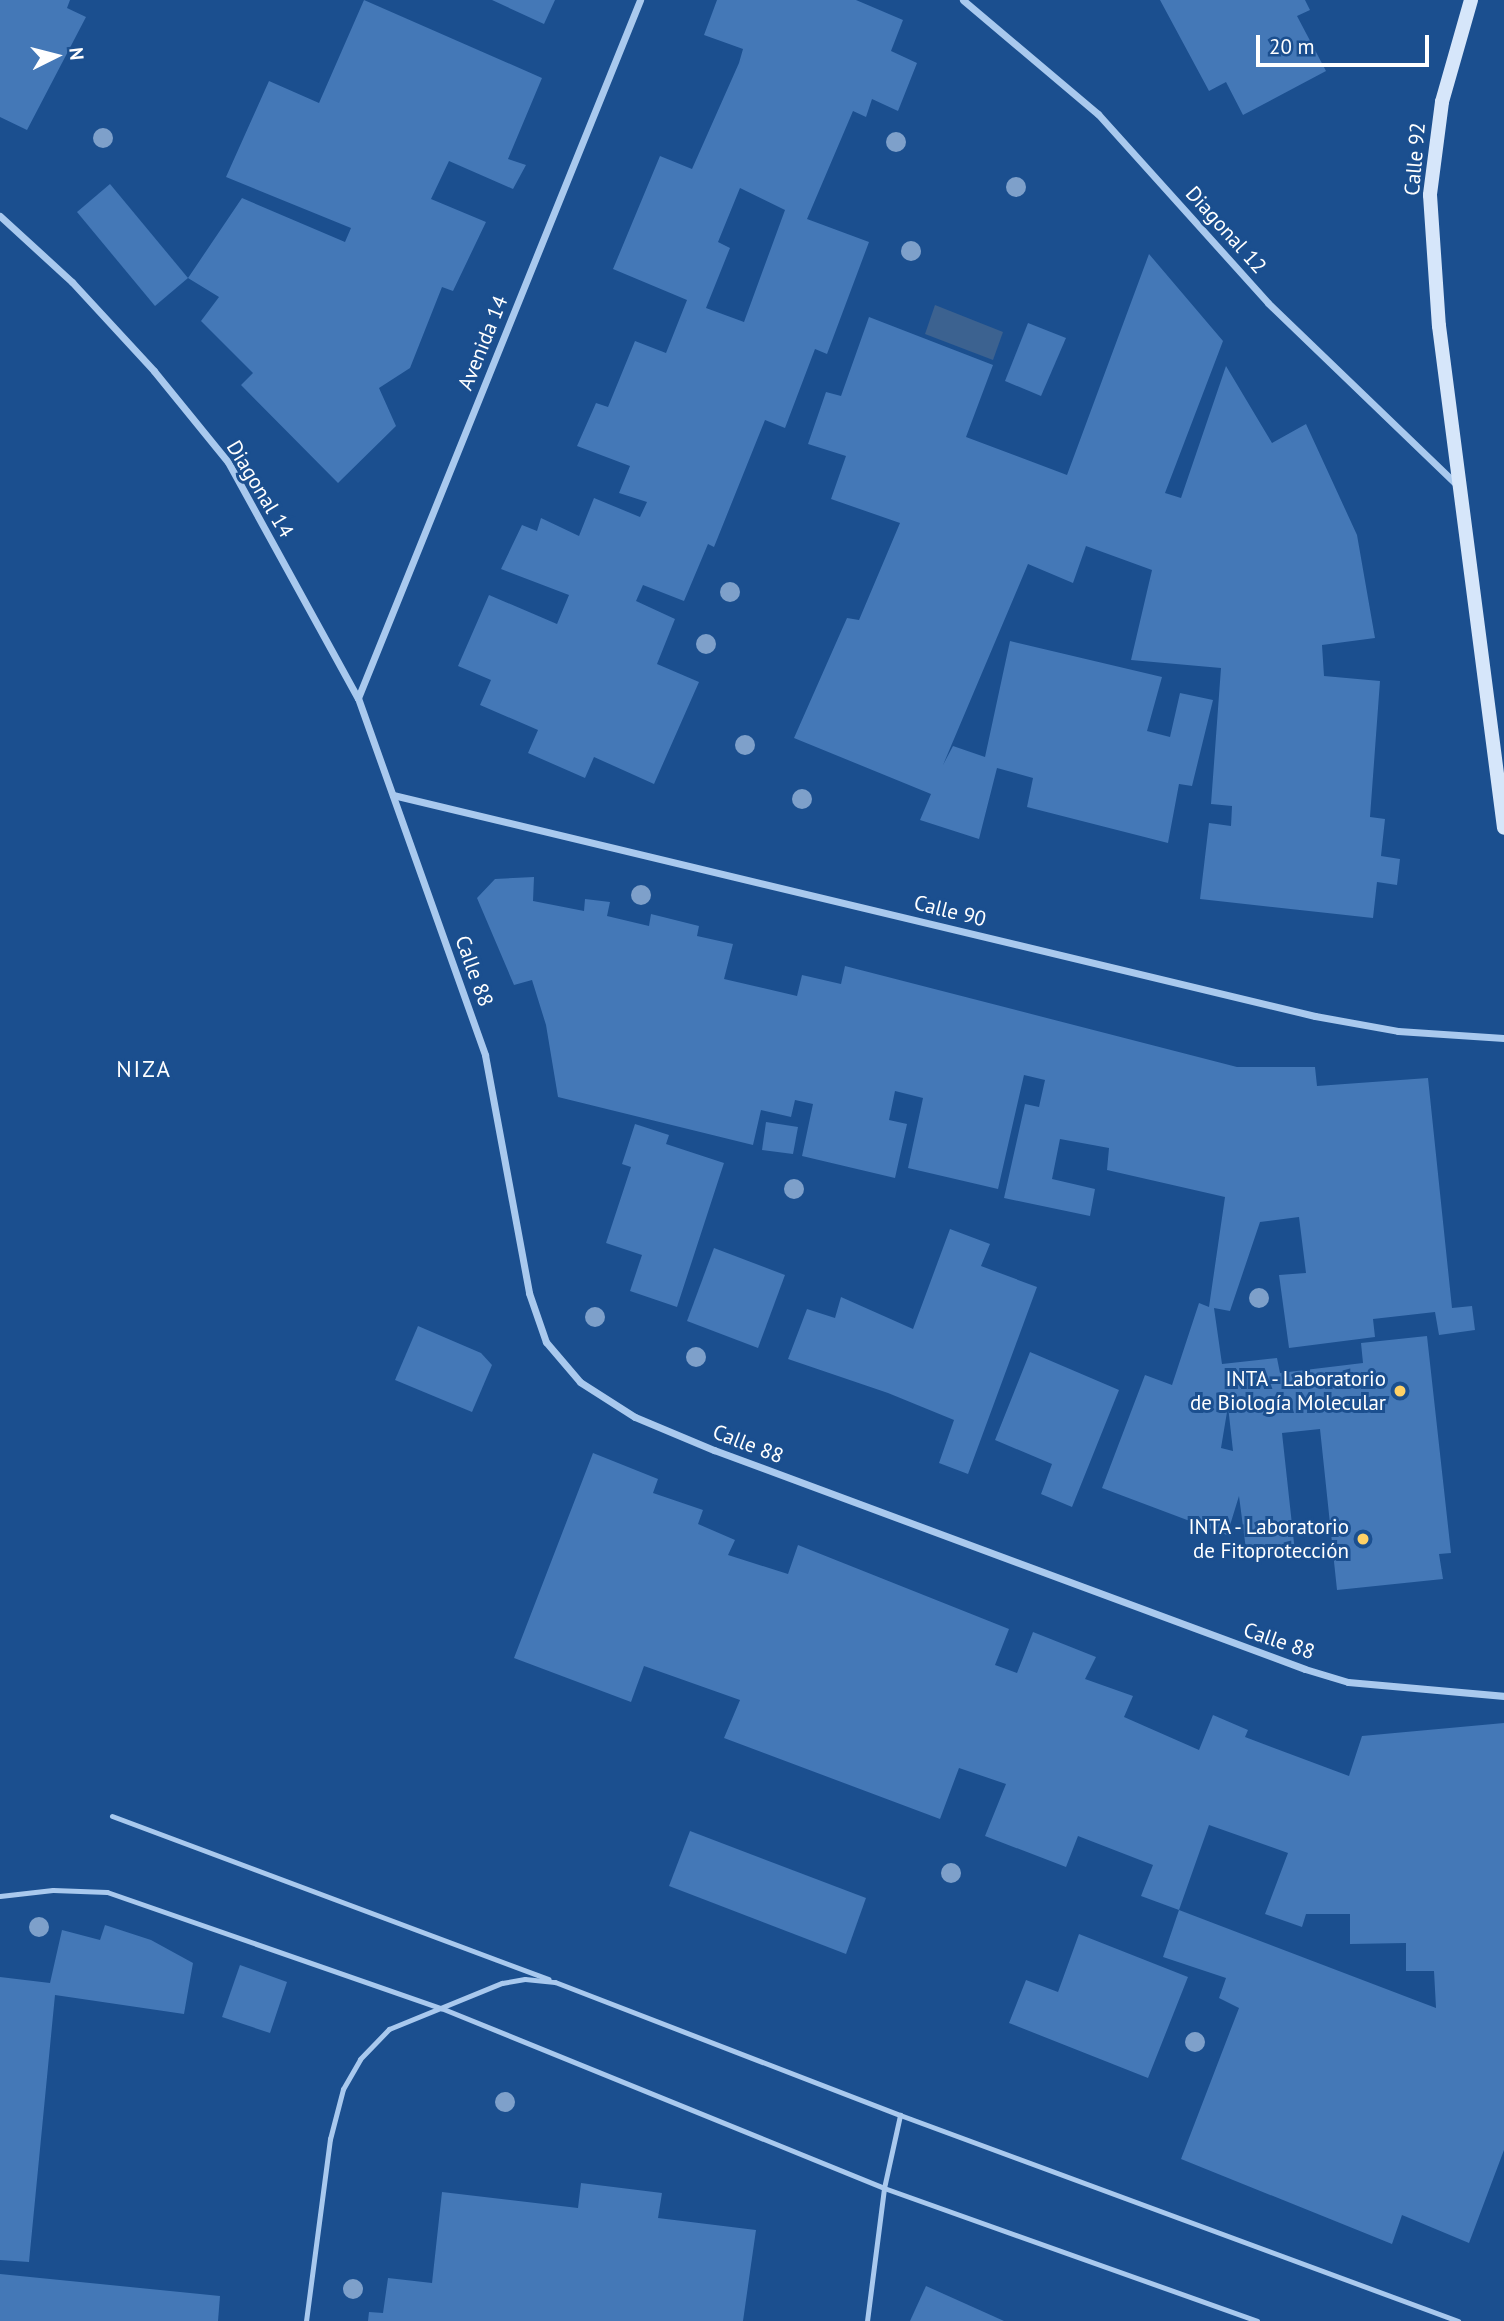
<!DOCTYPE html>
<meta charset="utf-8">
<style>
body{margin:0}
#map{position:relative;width:1504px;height:2321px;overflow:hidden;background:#1b4f8f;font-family:"PT Sans",sans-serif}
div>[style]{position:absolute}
.water>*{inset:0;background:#3c6290}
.building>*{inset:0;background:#4478b7}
.lane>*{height:5px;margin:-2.5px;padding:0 2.5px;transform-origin:2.5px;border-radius:2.5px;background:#a9c9ee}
.street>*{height:7px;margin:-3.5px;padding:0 3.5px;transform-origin:3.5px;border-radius:3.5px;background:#a9c9ee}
.secondary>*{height:14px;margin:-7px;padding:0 7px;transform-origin:7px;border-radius:7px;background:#d6e6fa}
.trees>*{width:20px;height:20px;margin:-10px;border-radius:50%;background:#7ea0ca}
.dots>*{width:19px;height:19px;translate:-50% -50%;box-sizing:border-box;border:4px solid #1b4f8f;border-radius:50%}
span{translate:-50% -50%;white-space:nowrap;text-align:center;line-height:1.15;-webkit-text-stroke:6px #1b4f8f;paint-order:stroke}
.street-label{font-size:21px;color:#fff}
.poi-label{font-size:21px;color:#fff}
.right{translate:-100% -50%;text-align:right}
.neighbourhood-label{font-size:23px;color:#fff;letter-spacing:2px}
.north{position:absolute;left:21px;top:21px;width:70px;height:70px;-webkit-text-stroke:5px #1b4f8f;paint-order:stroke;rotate:84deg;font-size:19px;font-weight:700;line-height:28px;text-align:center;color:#fff}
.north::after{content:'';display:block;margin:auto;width:24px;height:32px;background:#fff;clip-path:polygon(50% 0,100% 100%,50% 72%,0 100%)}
.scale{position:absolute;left:1256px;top:35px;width:173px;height:32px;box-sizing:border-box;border:4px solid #fff;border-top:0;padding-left:9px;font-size:21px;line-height:24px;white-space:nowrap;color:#fff;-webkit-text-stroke:5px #1b4f8f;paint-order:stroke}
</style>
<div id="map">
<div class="water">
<div style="clip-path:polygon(935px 305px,1003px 332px,993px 360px,925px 334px)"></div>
</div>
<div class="building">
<div style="clip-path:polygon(0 0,70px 0,67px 8px,86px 17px,27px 130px,0 117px)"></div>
<div style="clip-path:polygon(364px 0,542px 78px,508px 159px,526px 165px,513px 189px,449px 161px,431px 199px,486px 222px,453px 291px,442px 287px,410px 368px,379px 388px,396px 426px,338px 483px,241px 385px,253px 373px,201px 321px,219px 297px,188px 278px,242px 198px,345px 242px,351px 228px,226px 177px,269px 81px,319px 103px)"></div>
<div style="clip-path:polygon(492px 0,555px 0,544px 24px)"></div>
<div style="clip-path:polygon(evenodd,717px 0,856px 0,903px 20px,891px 51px,917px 63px,898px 111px,872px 99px,866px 117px,853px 111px,807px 219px,869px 242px,827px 354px,815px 349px,785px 428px,765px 420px,714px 547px,708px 544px,684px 601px,643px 585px,636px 601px,675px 619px,657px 664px,699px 682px,654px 784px,594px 757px,585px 778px,528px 753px,538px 730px,480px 705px,491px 680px,458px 666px,489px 595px,557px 624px,569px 595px,501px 569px,522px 525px,537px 531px,541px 518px,579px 536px,594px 498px,640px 517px,647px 502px,619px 493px,630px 466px,577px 446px,596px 403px,608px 407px,635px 341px,666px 353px,687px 300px,613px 269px,660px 156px,692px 169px,739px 63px,743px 49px,704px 35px,717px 0,740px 188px,785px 210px,744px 322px,706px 308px,730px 248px,718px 242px,740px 188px)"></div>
<div style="clip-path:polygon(1160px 0,1305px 0,1310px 10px,1297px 16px,1326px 71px,1243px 115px,1226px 82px,1209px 91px)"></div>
<div style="clip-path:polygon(110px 184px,188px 278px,155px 306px,77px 212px)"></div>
<div style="clip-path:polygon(1149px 254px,1223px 341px,1165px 493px,1181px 498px,1226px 366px,1272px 443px,1306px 424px,1357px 535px,1375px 638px,1322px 645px,1324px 676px,1380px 681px,1370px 817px,1385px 819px,1381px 856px,1400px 859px,1397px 885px,1377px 882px,1373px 918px,1200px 899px,1209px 823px,1231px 826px,1232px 806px,1211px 804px,1221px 668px,1131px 660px,1152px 570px,1086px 546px,1073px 583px,1028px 564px,943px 765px,953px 746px,985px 757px,1010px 641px,1162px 677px,1147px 731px,1170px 737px,1180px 693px,1213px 700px,1192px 786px,1179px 784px,1168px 843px,1027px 807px,1033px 778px,997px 768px,979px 839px,920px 820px,931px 794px,794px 738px,847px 618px,859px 620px,900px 523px,831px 499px,846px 456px,808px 444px,826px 392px,841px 396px,869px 317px,993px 365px,966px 437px,1067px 475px)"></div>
<div style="clip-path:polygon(1028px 323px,1066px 338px,1041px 396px,1005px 381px)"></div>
<div style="clip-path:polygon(evenodd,534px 877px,533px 901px,584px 911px,585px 899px,610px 902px,607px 916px,649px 926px,651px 914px,699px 926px,697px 936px,733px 944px,724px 979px,797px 996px,802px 975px,841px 984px,845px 966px,1237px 1067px,1315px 1067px,1317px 1086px,1428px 1078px,1452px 1308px,1472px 1306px,1475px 1330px,1439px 1335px,1435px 1312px,1373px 1319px,1375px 1337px,1289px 1348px,1279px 1275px,1306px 1273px,1299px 1217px,1260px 1222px,1230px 1311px,1214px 1308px,1222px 1364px,1277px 1358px,1280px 1373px,1363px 1363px,1361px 1343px,1427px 1336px,1451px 1553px,1439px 1554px,1443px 1579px,1337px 1590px,1320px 1429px,1282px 1433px,1295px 1552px,1247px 1557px,1239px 1496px,1227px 1535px,1102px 1488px,1145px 1375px,1172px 1385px,1199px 1303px,1209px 1307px,1225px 1197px,1107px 1170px,1109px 1148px,1060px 1139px,1052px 1179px,1095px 1189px,1090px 1216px,1004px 1198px,1025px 1104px,1039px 1107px,1045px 1080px,1024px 1075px,998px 1189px,908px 1168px,923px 1098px,895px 1091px,889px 1120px,907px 1124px,895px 1178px,802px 1156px,813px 1104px,795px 1100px,791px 1117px,761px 1110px,753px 1145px,558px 1097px,546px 1025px,532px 980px,514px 985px,477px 898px,495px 879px,534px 877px,1228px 1406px,1233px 1451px,1221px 1448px,1228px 1406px)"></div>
<div style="clip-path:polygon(766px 1122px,798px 1127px,793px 1154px,762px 1150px)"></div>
<div style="clip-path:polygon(635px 1124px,669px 1135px,666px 1144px,724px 1163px,677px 1307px,630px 1291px,642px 1255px,606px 1243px,631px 1167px,622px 1164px)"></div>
<div style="clip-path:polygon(950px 1229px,990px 1244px,981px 1266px,1037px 1287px,968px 1474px,939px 1463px,954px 1420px,888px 1393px,788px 1359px,807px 1309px,835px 1318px,841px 1297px,913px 1329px)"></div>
<div style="clip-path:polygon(714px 1248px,785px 1275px,758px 1348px,687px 1321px)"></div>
<div style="clip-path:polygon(418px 1326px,481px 1353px,492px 1365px,472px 1412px,395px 1380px)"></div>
<div style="clip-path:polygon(1030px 1352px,1119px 1390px,1072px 1507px,1041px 1494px,1052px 1464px,995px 1440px)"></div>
<div style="clip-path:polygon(593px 1453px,658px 1479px,653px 1493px,703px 1510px,698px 1524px,735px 1540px,728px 1555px,788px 1574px,798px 1545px,1009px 1629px,995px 1665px,1017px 1673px,1033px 1632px,1096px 1657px,1085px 1679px,1133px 1696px,1124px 1717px,1199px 1750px,1213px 1715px,1248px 1730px,1245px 1737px,1349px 1776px,1362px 1736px,1504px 1723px,1504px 2150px,1469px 2243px,1402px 2215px,1392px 2244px,1181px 2159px,1239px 2008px,1219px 1998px,1226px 1978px,1163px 1957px,1179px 1910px,1436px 2008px,1434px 1971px,1406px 1971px,1406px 1943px,1350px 1944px,1350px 1914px,1306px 1914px,1302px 1927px,1265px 1914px,1288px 1853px,1209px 1825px,1179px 1910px,1141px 1896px,1153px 1865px,1078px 1836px,1066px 1867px,985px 1836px,1006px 1784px,959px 1768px,940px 1819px,724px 1738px,740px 1700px,644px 1666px,631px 1702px,514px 1658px)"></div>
<div style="clip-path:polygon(690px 1831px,866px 1898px,846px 1954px,669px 1886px)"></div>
<div style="clip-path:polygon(105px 1925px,151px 1940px,193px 1963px,184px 2014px,55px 1995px,29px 2262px,0 2260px,0 1977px,50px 1983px,62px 1930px,100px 1940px)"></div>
<div style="clip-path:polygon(1079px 1934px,1188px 1977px,1148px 2078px,1009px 2023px,1026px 1980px,1058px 1992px)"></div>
<div style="clip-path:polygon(240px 1965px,287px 1982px,270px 2033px,222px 2017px)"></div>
<div style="clip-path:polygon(581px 2183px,662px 2193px,658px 2218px,756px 2230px,743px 2321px,368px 2321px,369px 2312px,383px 2313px,388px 2278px,432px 2283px,442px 2192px,578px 2208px)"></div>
<div style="clip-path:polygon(0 2274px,220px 2296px,218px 2321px,0 2321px)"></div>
<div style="clip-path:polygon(926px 2286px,1004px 2321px,910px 2321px)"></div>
</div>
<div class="lane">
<div style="left:112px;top:1816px;width:466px;rotate:20.5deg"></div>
<div style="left:0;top:1896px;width:53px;rotate:-6.5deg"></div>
<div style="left:53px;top:1890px;width:54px;rotate:2.1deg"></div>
<div style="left:107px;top:1892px;width:354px;rotate:19.2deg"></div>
<div style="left:441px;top:2008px;width:478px;rotate:22.1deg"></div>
<div style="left:884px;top:2188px;width:396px;rotate:19.6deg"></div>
<div style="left:306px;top:2321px;width:184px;rotate:-82.5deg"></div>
<div style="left:330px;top:2139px;width:52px;rotate:-75.4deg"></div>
<div style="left:343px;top:2089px;width:34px;rotate:-60deg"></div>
<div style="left:360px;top:2059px;width:42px;rotate:-46deg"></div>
<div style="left:389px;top:2029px;width:122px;rotate:-22.2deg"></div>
<div style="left:502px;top:1983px;width:23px;rotate:-10deg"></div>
<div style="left:525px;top:1979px;width:30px;rotate:6deg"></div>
<div style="left:555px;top:1982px;width:370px;rotate:21.1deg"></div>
<div style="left:900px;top:2115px;width:595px;rotate:20.26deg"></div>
<div style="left:867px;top:2321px;width:134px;rotate:-82.7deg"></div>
<div style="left:884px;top:2188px;width:75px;rotate:-77.6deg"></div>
</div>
<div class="street">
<div style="left:963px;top:0;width:177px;rotate:40.2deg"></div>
<div style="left:1098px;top:114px;width:254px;rotate:48deg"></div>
<div style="left:1268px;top:303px;width:265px;rotate:43.9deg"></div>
<div style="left:0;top:216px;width:98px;rotate:42.5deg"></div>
<div style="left:72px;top:282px;width:121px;rotate:47.3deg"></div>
<div style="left:154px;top:371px;width:117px;rotate:50.9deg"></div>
<div style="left:228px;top:462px;width:269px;rotate:61.2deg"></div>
<div style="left:358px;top:698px;width:379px;rotate:70.4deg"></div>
<div style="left:485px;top:1055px;width:242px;rotate:79.5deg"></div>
<div style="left:529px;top:1293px;width:52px;rotate:70.9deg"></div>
<div style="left:546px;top:1342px;width:52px;rotate:49.6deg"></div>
<div style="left:580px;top:1382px;width:65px;rotate:32.5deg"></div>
<div style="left:635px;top:1417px;width:86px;rotate:22.7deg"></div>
<div style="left:714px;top:1450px;width:630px;rotate:20.33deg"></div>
<div style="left:1305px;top:1669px;width:45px;rotate:16.8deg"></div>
<div style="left:1348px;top:1682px;width:157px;rotate:5.1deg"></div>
<div style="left:358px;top:698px;width:753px;rotate:-68deg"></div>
<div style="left:393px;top:795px;width:948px;rotate:13.48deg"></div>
<div style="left:1315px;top:1016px;width:84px;rotate:10.2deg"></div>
<div style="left:1398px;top:1031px;width:106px;rotate:3.8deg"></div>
</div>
<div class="secondary">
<div style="left:1471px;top:0;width:106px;rotate:105.9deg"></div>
<div style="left:1442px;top:102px;width:94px;rotate:97.4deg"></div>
<div style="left:1430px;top:195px;width:131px;rotate:86.1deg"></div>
<div style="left:1439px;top:326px;width:506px;rotate:82.62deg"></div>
</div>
<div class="trees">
<div style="left:103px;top:138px"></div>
<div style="left:896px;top:142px"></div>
<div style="left:1016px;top:187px"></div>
<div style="left:911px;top:251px"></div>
<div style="left:730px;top:592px"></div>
<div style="left:706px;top:644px"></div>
<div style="left:745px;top:745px"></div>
<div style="left:802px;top:799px"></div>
<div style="left:641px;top:895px"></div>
<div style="left:794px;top:1189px"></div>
<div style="left:1259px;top:1298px"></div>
<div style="left:595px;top:1317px"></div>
<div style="left:696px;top:1357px"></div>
<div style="left:951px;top:1873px"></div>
<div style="left:39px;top:1927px"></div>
<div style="left:1195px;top:2042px"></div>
<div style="left:505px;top:2102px"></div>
<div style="left:353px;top:2289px"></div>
</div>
<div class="dots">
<div style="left:1400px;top:1391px;background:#ffd166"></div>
<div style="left:1363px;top:1539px;background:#ffd166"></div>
</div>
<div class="street-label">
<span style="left:1415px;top:159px;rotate:-85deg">Calle 92</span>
<span style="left:1226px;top:230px;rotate:48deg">Diagonal 12</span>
<span style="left:483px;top:343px;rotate:-68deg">Avenida 14</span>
<span style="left:260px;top:489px;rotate:59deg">Diagonal 14</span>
<span style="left:950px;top:911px;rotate:14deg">Calle 90</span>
<span style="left:474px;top:971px;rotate:70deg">Calle 88</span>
<span style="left:748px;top:1444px;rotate:21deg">Calle 88</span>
<span style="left:1279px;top:1641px;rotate:19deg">Calle 88</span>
</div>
<div class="poi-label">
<span class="right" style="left:1386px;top:1391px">INTA - Laboratorio<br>de Biología Molecular</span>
<span class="right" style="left:1349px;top:1539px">INTA - Laboratorio<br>de Fitoprotección</span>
</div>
<div class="neighbourhood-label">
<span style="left:144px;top:1069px">NIZA</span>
</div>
<div class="north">N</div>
<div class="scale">20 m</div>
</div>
